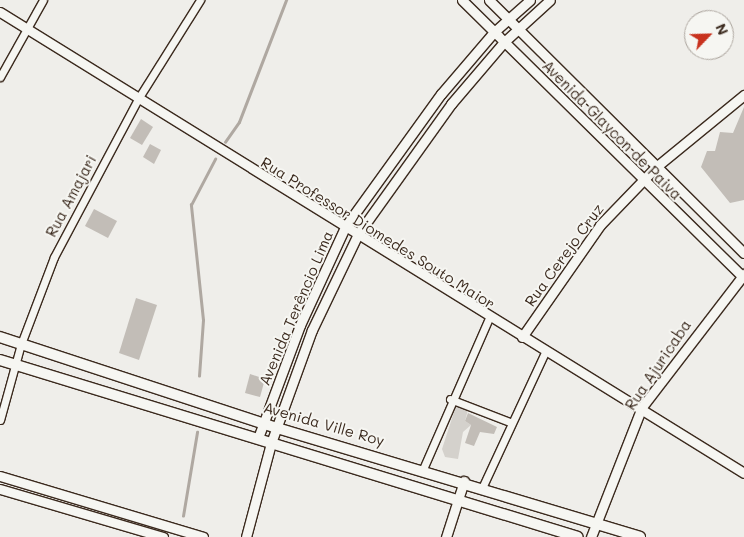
<!DOCTYPE html>
<meta charset="utf-8">
<style>
body{margin:0}
#map{position:relative;width:744px;height:537px;overflow:hidden;background:#efeeea;font-family:Mali,sans-serif}
div>[style]{position:absolute}
.green>*{inset:0;background:#d4d1cc}
.stream>*{height:2.5px;margin:-1.25px;padding:0 1.25px;transform-origin:1.25px;border-radius:1.25px;background:#afa8a1}
.building>*{inset:0;background:#c2bdb7}
.roads{filter:drop-shadow(1px 0 #3b2a1e) drop-shadow(-1px 0 #3b2a1e) drop-shadow(0 1px #3b2a1e) drop-shadow(0 -1px #3b2a1e)}
.street>*{height:7px;margin:-3.5px;padding:0 3.5px;transform-origin:3.5px;border-radius:3.5px;background:#f6f6f2}
.secondary>*{height:9px;margin:-4.5px;padding:0 4.5px;transform-origin:4.5px;border-radius:4.5px;background:#f6f6f2}
.primary>*{height:10px;margin:-5px;padding:0 5px;transform-origin:5px;border-radius:5px;background:#f6f6f2}
span{translate:-50% -50%;white-space:nowrap;text-align:center;line-height:1.15;-webkit-text-stroke:4px #f6f6f2;paint-order:stroke}
.street-label{font-size:15px;color:#3b2a1e}
.north{position:absolute;left:684px;top:10px;width:50px;height:50px;box-sizing:border-box;background:#f6f6f2;border:1px solid #aba49d;border-radius:50%;rotate:66deg;font-size:14px;font-weight:700;line-height:20px;text-align:center;color:#3b2a1e}
.north::after{content:'';display:block;margin:auto;width:18px;height:22px;background:#c8321e;clip-path:polygon(50% 0,100% 100%,50% 72%,0 100%)}
</style>
<div id="map">
<div class="green">
<div style="clip-path:polygon(456px 406px,468px 410px,465px 421px,471px 425px,463px 432px,458px 459px,445px 457px,442px 449px)"></div>
</div>
<div class="stream">
<div style="left:225px;top:142px;width:24px;rotate:-55deg"></div>
<div style="left:239px;top:122px;width:131px;rotate:-68.9deg"></div>
<div style="left:199px;top:376px;width:56px;rotate:-85.9deg"></div>
<div style="left:203px;top:320px;width:116px;rotate:-96deg"></div>
<div style="left:191px;top:205px;width:52px;rotate:-62.4deg"></div>
<div style="left:183px;top:516px;width:85px;rotate:-80.5deg"></div>
</div>
<div class="building">
<div style="clip-path:polygon(744px 107px,744px 200px,730px 203px,701px 167px,707px 151px,715px 151px,720px 132px,733px 133px)"></div>
<div style="clip-path:polygon(141px 119px,153px 127px,142px 145px,130px 138px)"></div>
<div style="clip-path:polygon(150px 144px,161px 150px,154px 164px,143px 157px)"></div>
<div style="clip-path:polygon(94px 209px,117px 221px,108px 238px,85px 226px)"></div>
<div style="clip-path:polygon(136px 298px,157px 305px,139px 360px,119px 353px)"></div>
<div style="clip-path:polygon(250px 374px,265px 379px,260px 397px,245px 393px)"></div>
<div style="clip-path:polygon(468px 413px,497px 427px,494px 434px,480px 432px,474px 446px,465px 443px,471px 425px,465px 421px)"></div>
</div>
<div class="roads">
<div class="street">
<div style="left:0;top:77px;width:88px;rotate:-60.8deg"></div>
<div style="left:450px;top:399px;width:64px;rotate:21deg"></div>
<div style="left:0;top:420px;width:79px;rotate:-74.6deg"></div>
<div style="left:21px;top:344px;width:93px;rotate:-69.2deg"></div>
<div style="left:54px;top:257px;width:179px;rotate:-62deg"></div>
<div style="left:138px;top:99px;width:117px;rotate:-57.9deg"></div>
<div style="left:423px;top:469px;width:165px;rotate:-66.4deg"></div>
<div style="left:482px;top:488px;width:152px;rotate:-65.1deg"></div>
</div>
<div class="secondary">
<div style="left:462px;top:0;width:396px;rotate:44.6deg"></div>
<div style="left:489px;top:0;width:359px;rotate:44.8deg"></div>
<div style="left:0;top:12px;width:875px;rotate:31.78deg"></div>
<div style="left:522px;top:337px;width:136px;rotate:-55.1deg"></div>
<div style="left:600px;top:225px;width:81px;rotate:-46deg"></div>
<div style="left:656px;top:167px;width:114px;rotate:-39.3deg"></div>
<div style="left:258px;top:438px;width:121px;rotate:-69.6deg"></div>
<div style="left:300px;top:325px;width:108px;rotate:-65.3deg"></div>
<div style="left:345px;top:227px;width:164px;rotate:-54.2deg"></div>
<div style="left:441px;top:94px;width:82px;rotate:-49.5deg"></div>
<div style="left:494px;top:32px;width:48px;rotate:-41.6deg"></div>
<div style="left:0;top:476px;width:212px;rotate:16.7deg"></div>
<div style="left:0;top:489px;width:170px;rotate:16.4deg"></div>
<div style="left:246px;top:537px;width:97px;rotate:-75.1deg"></div>
<div style="left:271px;top:443px;width:120px;rotate:-70.1deg"></div>
<div style="left:312px;top:330px;width:106px;rotate:-64.4deg"></div>
<div style="left:358px;top:234px;width:160px;rotate:-54.4deg"></div>
<div style="left:451px;top:104px;width:82px;rotate:-49.5deg"></div>
<div style="left:504px;top:42px;width:62px;rotate:-42.4deg"></div>
<div style="left:446px;top:537px;width:59px;rotate:-72.2deg"></div>
<div style="left:591px;top:537px;width:140px;rotate:-68.6deg"></div>
<div style="left:642px;top:407px;width:168px;rotate:-52.5deg"></div>
</div>
<div class="primary">
<div style="left:0;top:337px;width:292px;rotate:18.2deg"></div>
<div style="left:277px;top:428px;width:379px;rotate:16.7deg"></div>
<div style="left:0;top:360px;width:604px;rotate:17.03deg"></div>
</div>
</div>
<div class="street-label">
<span style="left:612px;top:130px;rotate:45deg">Avenida Glaycon de Paiva</span>
<span style="left:71px;top:196px;rotate:-62deg">Rua Amajari</span>
<span style="left:378px;top:233px;rotate:32deg">Rua Professor Diomedes Souto Maior</span>
<span style="left:564px;top:255px;rotate:-54deg">Rua Cerejo Cruz</span>
<span style="left:296px;top:308px;rotate:-67deg">Avenida Terêncio Lima</span>
<span style="left:658px;top:365px;rotate:-56deg">Rua Ajuricaba</span>
<span style="left:324px;top:424px;rotate:16deg">Avenida Ville Roy</span>
</div>
<div class="north">N</div>
</div>
